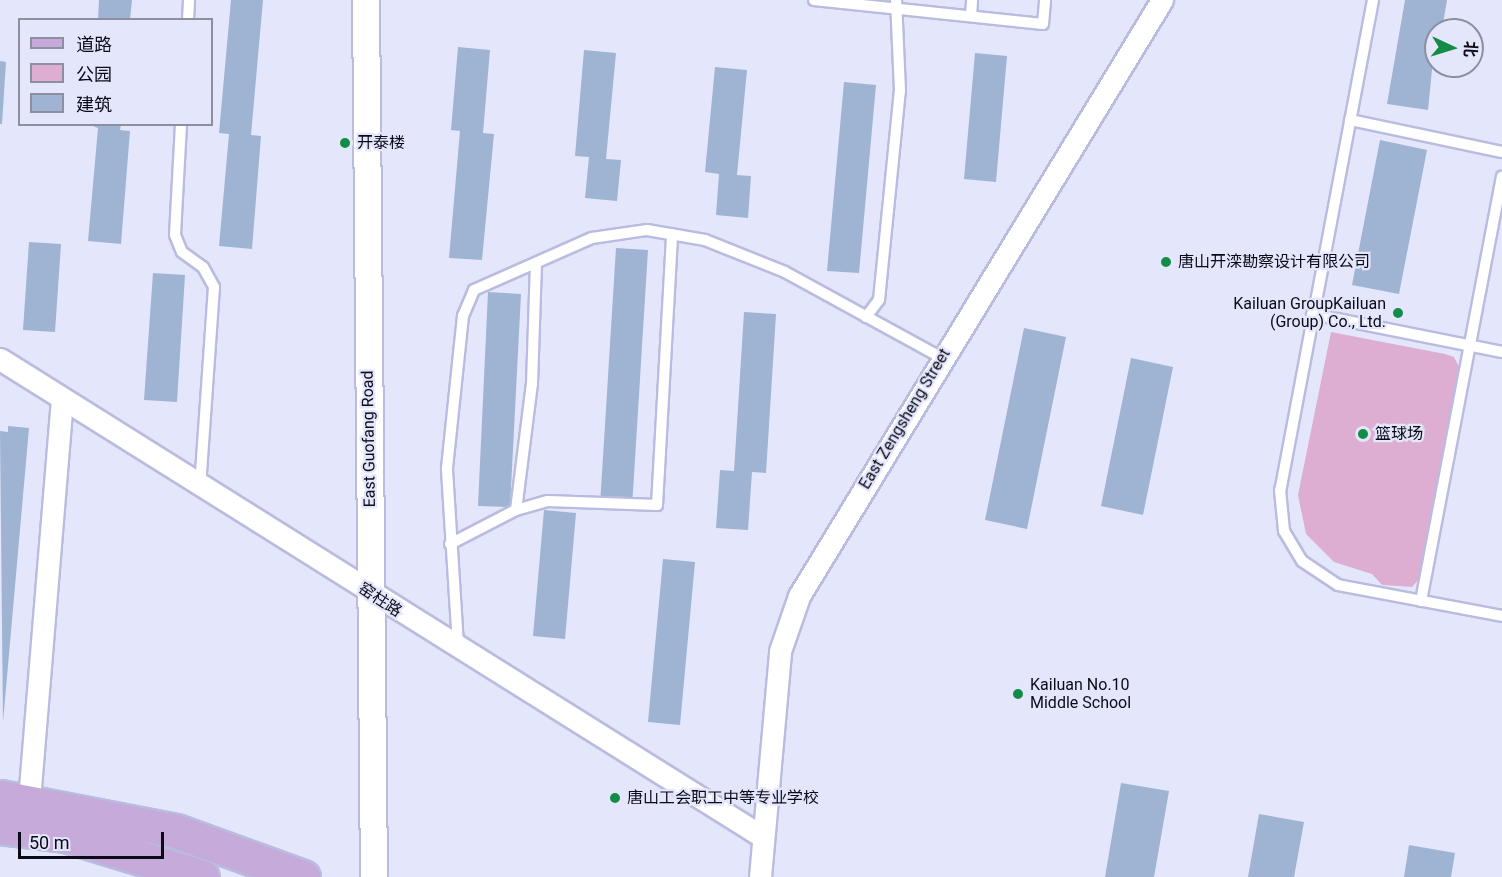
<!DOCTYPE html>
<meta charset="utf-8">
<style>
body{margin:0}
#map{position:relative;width:1502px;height:877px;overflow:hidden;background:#e4e6fc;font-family:Roboto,"Noto Sans SC",sans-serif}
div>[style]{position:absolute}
.green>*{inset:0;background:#ddaed2}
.building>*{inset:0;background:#9eb4d2}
.roads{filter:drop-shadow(2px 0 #babcdf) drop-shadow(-2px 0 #babcdf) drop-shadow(0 2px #babcdf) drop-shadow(0 -2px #babcdf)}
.service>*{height:10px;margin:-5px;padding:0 5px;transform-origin:5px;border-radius:5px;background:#fff}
.minor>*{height:21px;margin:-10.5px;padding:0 10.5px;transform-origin:10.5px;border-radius:10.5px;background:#fff}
.tertiary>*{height:26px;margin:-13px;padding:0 13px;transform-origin:13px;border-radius:13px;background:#fff}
.primary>*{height:33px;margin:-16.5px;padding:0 16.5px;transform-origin:16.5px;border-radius:16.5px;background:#c5aada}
.dots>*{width:16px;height:16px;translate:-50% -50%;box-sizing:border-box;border:3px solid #e4e6fc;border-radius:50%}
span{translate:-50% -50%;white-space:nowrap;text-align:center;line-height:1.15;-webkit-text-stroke:4.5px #e4e6fc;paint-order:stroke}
.poi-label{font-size:16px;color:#0a0b16}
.left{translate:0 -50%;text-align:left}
.right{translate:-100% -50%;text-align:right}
.street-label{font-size:16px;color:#0a0b16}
.legend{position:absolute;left:18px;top:18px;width:195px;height:108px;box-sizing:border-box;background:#e4e6fc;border:2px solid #8d8ea0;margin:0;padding:8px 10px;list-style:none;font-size:18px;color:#0a0b16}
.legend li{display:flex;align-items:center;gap:12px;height:30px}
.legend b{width:30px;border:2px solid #8d8ea0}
.north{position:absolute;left:1424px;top:18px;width:60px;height:60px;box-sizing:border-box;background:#e4e6fc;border:2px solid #8d8ea0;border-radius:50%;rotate:94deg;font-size:16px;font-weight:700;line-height:24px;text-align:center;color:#0a0b16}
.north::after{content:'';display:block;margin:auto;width:21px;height:27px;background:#138c47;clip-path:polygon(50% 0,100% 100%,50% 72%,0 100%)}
.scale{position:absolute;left:18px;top:832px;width:146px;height:27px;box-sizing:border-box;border:3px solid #0a0b16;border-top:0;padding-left:8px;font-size:18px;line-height:21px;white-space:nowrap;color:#0a0b16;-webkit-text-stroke:4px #e4e6fc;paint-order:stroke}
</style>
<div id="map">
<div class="green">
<div style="clip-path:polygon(1331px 332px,1445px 354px,1454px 357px,1460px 369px,1418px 580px,1412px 587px,1382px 585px,1372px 574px,1334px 562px,1306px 534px,1298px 495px)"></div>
</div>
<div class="building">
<div style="clip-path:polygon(99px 0,132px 0,130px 20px,98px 20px)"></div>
<div style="clip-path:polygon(231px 0,263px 0,251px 135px,261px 136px,252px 249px,219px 246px,229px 134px,219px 133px)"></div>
<div style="clip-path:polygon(1405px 0,1447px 0,1442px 30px,1436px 30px,1428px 110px,1387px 104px)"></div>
<div style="clip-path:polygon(458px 47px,490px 50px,483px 133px,494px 134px,482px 260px,449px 258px,460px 131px,451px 130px)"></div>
<div style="clip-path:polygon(584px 50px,616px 53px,606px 159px,621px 160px,617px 201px,585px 198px,589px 157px,575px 156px)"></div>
<div style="clip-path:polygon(975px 53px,1007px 56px,996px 182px,964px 179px)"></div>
<div style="clip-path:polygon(0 61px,6px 62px,2px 124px,0 124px)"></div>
<div style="clip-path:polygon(715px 67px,747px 70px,737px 175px,751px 176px,748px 218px,716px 215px,719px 174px,705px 172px)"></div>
<div style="clip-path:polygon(844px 82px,876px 85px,859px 273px,827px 271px)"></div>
<div style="clip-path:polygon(88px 124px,121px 124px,120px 130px,130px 131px,121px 244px,88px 241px,98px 128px)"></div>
<div style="clip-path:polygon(1380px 140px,1427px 150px,1399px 294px,1352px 285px)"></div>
<div style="clip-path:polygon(29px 242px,61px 244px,55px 332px,23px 330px)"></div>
<div style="clip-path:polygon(616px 248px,648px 250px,632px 507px,600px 505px)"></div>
<div style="clip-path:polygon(153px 273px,185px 275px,177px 402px,144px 400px)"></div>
<div style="clip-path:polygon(488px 292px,521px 294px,510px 507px,478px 506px)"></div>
<div style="clip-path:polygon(744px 312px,776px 314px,766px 473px,752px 472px,748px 530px,716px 528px,720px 470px,734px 471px)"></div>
<div style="clip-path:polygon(1024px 328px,1066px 337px,1027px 529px,985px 520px)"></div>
<div style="clip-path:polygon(1131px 358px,1173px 367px,1143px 515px,1101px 506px)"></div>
<div style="clip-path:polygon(8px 426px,29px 428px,3px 722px,0 431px,8px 432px)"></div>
<div style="clip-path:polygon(544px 510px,576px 513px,565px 639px,533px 636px)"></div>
<div style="clip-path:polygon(663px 559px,695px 562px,680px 725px,648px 722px)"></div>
<div style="clip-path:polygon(1121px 783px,1169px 791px,1154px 877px,1105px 877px)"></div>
<div style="clip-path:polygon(1259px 814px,1304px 822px,1294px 877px,1248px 877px)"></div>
<div style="clip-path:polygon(1409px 845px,1455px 853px,1451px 877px,1404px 877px)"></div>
</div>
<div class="roads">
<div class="service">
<div style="left:814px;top:0;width:230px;rotate:6deg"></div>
<div style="left:1043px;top:24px;width:24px;rotate:-85deg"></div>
<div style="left:1373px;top:0;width:499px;rotate:100.7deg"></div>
<div style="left:1280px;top:490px;width:41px;rotate:84.4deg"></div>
<div style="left:1284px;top:531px;width:35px;rotate:59deg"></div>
<div style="left:1302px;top:561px;width:43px;rotate:33.7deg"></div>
<div style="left:1338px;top:585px;width:167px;rotate:10.7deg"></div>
<div style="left:971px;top:16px;width:16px;rotate:-86deg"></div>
<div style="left:188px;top:20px;width:20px;rotate:-87deg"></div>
<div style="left:1350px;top:120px;width:155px;rotate:11.9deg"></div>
<div style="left:181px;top:124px;width:111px;rotate:93.1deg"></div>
<div style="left:175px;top:235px;width:18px;rotate:68deg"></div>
<div style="left:182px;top:252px;width:26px;rotate:36deg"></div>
<div style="left:203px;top:267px;width:23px;rotate:61deg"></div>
<div style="left:214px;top:287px;width:198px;rotate:94deg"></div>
<div style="left:1312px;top:314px;width:194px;rotate:11.3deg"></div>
<div style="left:866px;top:317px;width:21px;rotate:-53deg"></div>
<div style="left:879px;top:300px;width:210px;rotate:-84.3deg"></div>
<div style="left:900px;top:91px;width:91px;rotate:-92.5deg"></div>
<div style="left:516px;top:510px;width:127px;rotate:-82.8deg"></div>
<div style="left:532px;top:384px;width:118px;rotate:-88.1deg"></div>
<div style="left:450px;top:544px;width:74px;rotate:-27.3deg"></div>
<div style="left:516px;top:510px;width:33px;rotate:-16deg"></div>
<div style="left:548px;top:501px;width:109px;rotate:2.1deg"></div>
<div style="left:657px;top:505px;width:271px;rotate:-86.8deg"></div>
<div style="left:1421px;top:601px;width:432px;rotate:-79.2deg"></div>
<div style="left:458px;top:645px;width:177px;rotate:-93.6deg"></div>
<div style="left:447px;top:468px;width:153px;rotate:-84deg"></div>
<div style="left:463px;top:316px;width:28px;rotate:-67deg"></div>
<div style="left:474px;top:290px;width:129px;rotate:-23.8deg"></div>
<div style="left:592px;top:238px;width:56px;rotate:-8.3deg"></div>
<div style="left:647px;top:230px;width:59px;rotate:9.8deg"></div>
<div style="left:705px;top:240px;width:86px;rotate:21.8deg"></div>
<div style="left:785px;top:272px;width:179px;rotate:28.7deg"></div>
</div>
<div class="minor">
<div style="left:0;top:359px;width:900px;rotate:32.07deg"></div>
<div style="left:29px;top:800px;width:403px;rotate:-85.3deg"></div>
<div style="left:760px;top:877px;width:227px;rotate:-84.9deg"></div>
<div style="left:780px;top:651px;width:58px;rotate:-70.9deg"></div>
<div style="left:799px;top:596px;width:698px;rotate:-58.66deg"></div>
</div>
<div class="tertiary">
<div style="left:366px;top:0;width:877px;rotate:89.48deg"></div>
</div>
<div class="primary">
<div style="left:0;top:797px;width:179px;rotate:10.9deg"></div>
<div style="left:176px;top:831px;width:135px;rotate:19.9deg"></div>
<div style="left:0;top:827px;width:65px;rotate:7deg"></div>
<div style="left:65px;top:835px;width:143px;rotate:17deg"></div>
</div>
</div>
<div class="dots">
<div style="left:345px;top:143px;background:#138c47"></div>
<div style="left:1166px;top:262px;background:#138c47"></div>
<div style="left:1398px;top:313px;background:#138c47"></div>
<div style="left:1363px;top:434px;background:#138c47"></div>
<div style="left:1018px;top:694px;background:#138c47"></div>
<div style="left:615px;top:798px;background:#138c47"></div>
</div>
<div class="poi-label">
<span class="left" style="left:357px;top:143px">开泰楼</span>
<span class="left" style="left:1178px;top:262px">唐山开滦勘察设计有限公司</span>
<span class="right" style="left:1386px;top:313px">Kailuan GroupKailuan<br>(Group) Co., Ltd.</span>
<span class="left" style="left:1375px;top:434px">篮球场</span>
<span class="left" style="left:1030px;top:694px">Kailuan No.10<br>Middle School</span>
<span class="left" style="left:627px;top:798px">唐山工会职工中等专业学校</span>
</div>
<div class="street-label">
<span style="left:905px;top:419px;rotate:-59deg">East Zengsheng Street</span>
<span style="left:369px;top:439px;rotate:-91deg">East Guofang Road</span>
<span style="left:380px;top:600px;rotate:33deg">窑柱路</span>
</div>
<ul class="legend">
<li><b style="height:8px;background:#c5aada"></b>道路</li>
<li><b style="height:16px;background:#ddaed2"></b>公园</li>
<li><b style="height:16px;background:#9eb4d2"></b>建筑</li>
</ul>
<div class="north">北</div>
<div class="scale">50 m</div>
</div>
